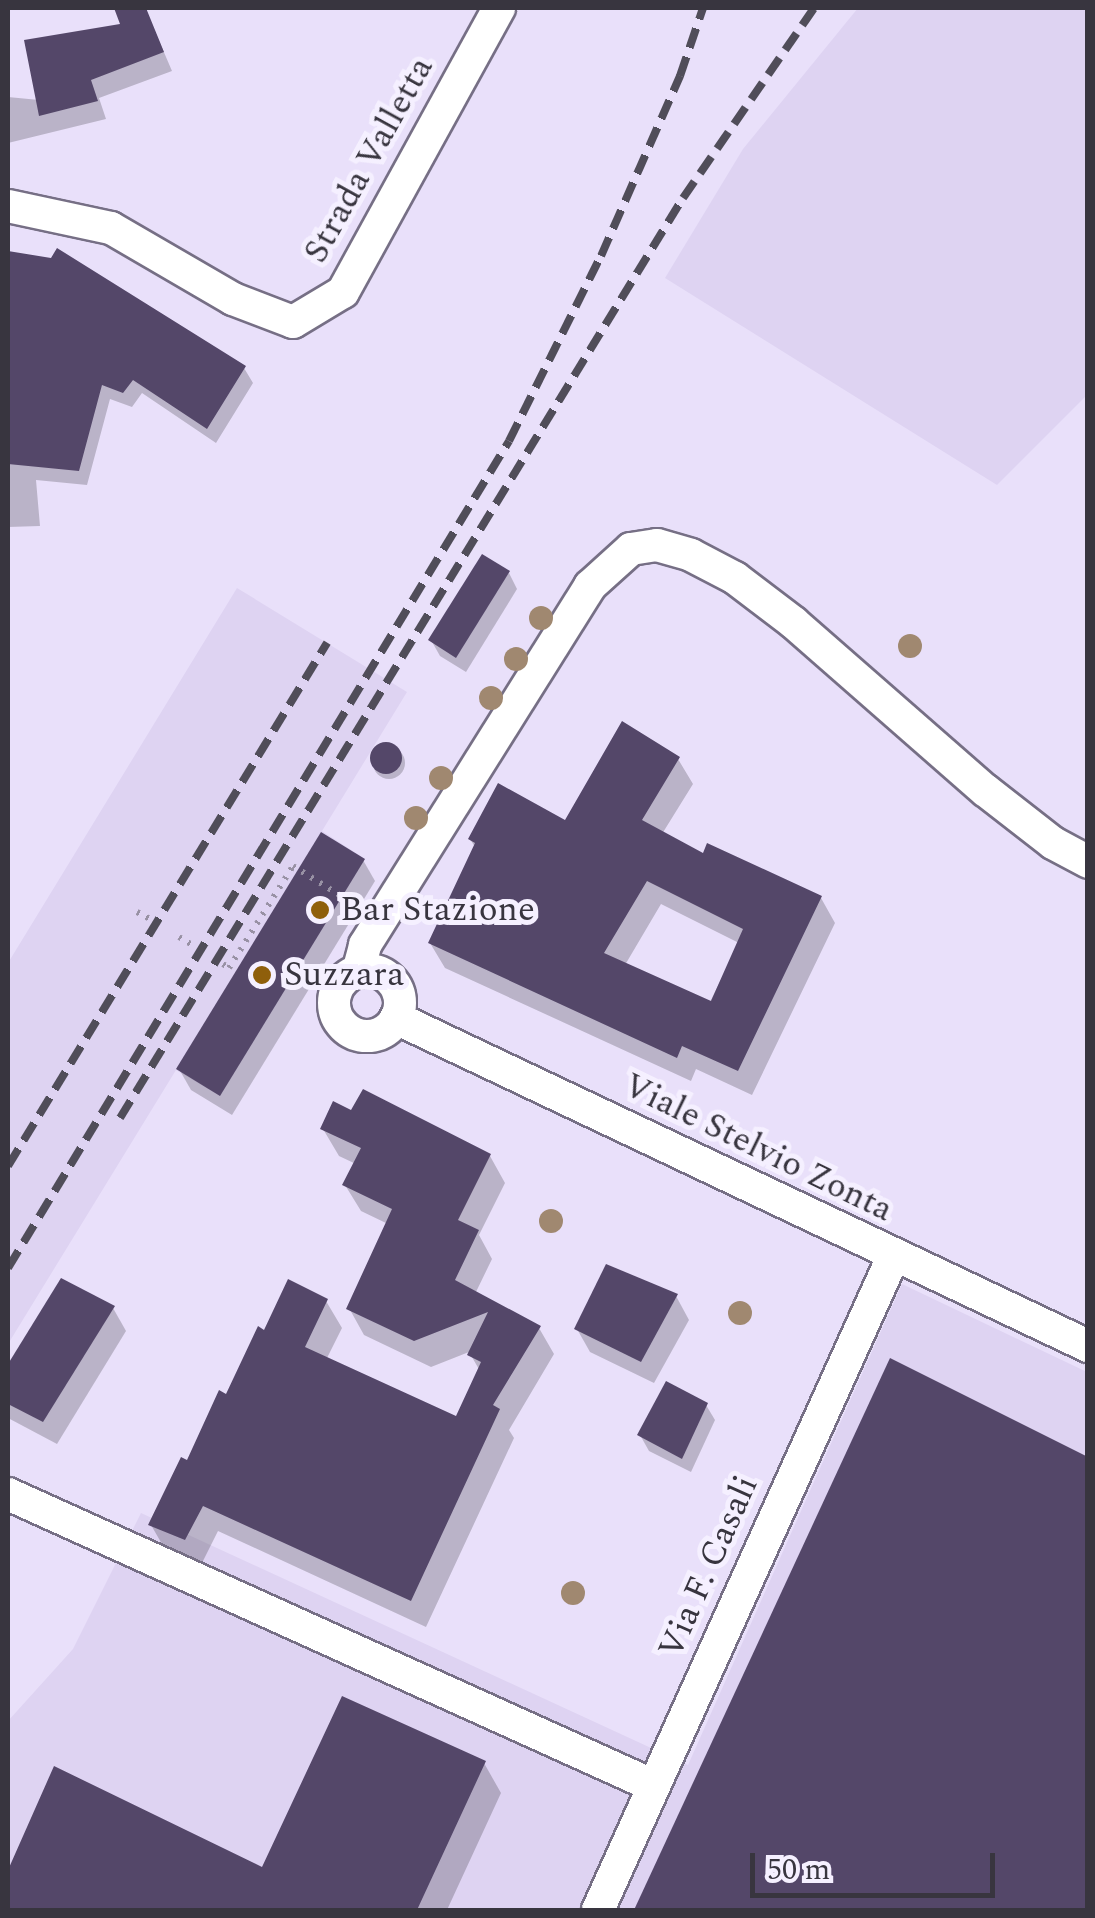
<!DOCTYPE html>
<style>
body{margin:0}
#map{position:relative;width:1095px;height:1918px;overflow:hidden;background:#e9e0fa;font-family:Spectral,serif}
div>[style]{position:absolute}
.built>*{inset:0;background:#ded3f2}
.shadow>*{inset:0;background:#0003}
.round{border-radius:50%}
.building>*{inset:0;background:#544769}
.path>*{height:6px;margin-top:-3px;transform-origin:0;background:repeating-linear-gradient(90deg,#9891a4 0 2.5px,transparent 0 10.5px)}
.roads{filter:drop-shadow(2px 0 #766f85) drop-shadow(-2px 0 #766f85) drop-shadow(0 2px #766f85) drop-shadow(0 -2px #766f85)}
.minor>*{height:32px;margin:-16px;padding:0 16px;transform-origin:16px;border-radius:16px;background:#fff}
.minor>.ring{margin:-16px;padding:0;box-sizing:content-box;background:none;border:32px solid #fff;border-radius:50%}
.rail>*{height:8px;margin-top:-4px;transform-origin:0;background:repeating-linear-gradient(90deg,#504d59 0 20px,transparent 0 30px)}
.trees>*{width:24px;height:24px;margin:-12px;border-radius:50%;background:#a08870}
.dots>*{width:28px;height:28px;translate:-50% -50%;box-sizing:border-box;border:5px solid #f5f0ff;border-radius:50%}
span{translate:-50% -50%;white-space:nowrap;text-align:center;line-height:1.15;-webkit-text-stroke:10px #f5f0ff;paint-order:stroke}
.street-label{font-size:35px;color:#38353f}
.poi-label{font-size:35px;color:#38353f}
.left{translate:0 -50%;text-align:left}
.frame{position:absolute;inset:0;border:10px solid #38353f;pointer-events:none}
.scale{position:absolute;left:750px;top:1853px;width:245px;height:45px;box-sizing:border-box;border:5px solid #38353f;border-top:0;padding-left:12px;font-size:30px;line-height:35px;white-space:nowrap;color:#38353f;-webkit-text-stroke:8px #f5f0ff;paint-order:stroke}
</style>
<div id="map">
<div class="built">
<div style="clip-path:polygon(858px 8px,1087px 8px,1087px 395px,997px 485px,665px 278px,743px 149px)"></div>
<div style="clip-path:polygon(237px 588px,407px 692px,322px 831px,365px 859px,220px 1096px,176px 1070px,8px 1344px,8px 963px)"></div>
<div style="clip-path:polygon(902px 1284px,1087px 1372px,1087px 1910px,8px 1910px,8px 1721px,73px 1649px,141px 1513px,688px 1765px)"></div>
</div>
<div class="shadow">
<div style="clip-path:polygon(117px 8px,145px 8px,172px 71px,99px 98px,106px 119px,8px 143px,8px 97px,39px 100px,123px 26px)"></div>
<div style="clip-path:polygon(8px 253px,53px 261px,244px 368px,253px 383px,216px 443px,142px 393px,132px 407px,110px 399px,87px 485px,36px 480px,40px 526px,8px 527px)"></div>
<div style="clip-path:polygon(509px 573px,517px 589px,466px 672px,440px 656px,431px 640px)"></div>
<div class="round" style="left:373px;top:747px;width:32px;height:32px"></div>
<div style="clip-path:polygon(evenodd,678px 759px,693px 784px,662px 834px,704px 857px,821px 898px,835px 923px,752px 1095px,696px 1069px,691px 1081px,445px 968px,430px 943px,475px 847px,470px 839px,566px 823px,678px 759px,661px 904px,739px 943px,709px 1004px,625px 965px,661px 904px)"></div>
<div style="clip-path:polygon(363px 860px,375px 881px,232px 1115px,191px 1090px,179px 1069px)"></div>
<div style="clip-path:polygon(323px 1129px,490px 1156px,505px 1183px,479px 1235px,492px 1259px,475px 1294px,539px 1328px,554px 1354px,509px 1430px,514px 1438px,426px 1627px,218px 1531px,201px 1565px,166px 1551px,151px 1525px,266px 1333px,326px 1301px,342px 1328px,326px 1360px,457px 1419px,480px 1371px,469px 1352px,431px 1367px,364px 1335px,349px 1308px,388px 1224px,361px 1211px,345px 1185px,356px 1164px,339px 1156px)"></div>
<div style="clip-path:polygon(61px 1281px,113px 1308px,126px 1331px,57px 1444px,8px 1418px,8px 1369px)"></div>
<div style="clip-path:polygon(676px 1296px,689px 1320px,654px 1383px,590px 1352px,577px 1329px)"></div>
<div style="clip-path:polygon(891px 1361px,1088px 1459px,1088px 1910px,637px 1910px)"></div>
<div style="clip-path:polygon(706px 1405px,715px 1420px,691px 1472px,649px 1451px,640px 1435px)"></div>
<div style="clip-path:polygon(484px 1763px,501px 1793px,447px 1910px,8px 1910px,8px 1877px,56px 1769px,264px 1871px)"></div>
</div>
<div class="building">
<div style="clip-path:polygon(114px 8px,146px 8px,164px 52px,91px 80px,98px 101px,39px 116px,24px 40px,120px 24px)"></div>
<div style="clip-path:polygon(57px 248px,246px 366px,207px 429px,133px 380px,123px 393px,102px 385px,79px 471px,8px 464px,8px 251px,51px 258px)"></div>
<div style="clip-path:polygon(482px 554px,510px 571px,456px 658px,428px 640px)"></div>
<div style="clip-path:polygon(evenodd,622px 721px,680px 757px,642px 820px,703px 853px,707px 843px,822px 896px,738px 1071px,682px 1046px,677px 1058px,428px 943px,475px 843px,468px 839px,498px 783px,565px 820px,622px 721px,647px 881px,743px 929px,711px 1001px,604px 953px,647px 881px)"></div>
<div class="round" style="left:370px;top:742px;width:32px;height:32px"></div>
<div style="clip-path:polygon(321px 832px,365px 859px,220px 1096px,176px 1069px)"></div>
<div style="clip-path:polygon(363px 1089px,491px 1154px,458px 1220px,479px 1230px,455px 1280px,541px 1326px,493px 1405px,500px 1409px,411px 1601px,203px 1506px,185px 1540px,148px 1525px,181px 1457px,187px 1460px,219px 1390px,226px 1394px,258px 1326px,264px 1330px,288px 1279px,328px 1299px,305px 1347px,456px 1416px,481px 1362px,467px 1355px,488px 1312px,414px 1341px,346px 1309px,392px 1209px,342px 1185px,361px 1148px,320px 1129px,333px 1101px,351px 1110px)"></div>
<div style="clip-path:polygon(606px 1264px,678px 1294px,641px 1362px,574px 1329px)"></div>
<div style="clip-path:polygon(61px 1278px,115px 1306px,43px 1422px,8px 1404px,8px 1364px)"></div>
<div style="clip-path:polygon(890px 1358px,1088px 1457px,1088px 1910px,634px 1910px)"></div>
<div style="clip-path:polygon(666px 1381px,708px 1403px,682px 1459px,637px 1435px)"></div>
<div style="clip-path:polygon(342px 1696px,486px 1761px,417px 1910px,8px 1910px,8px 1870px,54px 1766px,262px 1867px)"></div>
</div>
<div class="path">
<div style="left:137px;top:912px;width:15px;rotate:28deg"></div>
<div style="left:179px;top:937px;width:17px;rotate:31deg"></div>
<div style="left:223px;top:964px;width:7px;rotate:34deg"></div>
<div style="left:229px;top:968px;width:120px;rotate:-57.9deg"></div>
<div style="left:293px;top:866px;width:75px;rotate:32deg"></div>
<div style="left:295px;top:973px;width:11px;rotate:34deg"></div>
</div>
<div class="roads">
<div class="minor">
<div style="left:8px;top:206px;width:105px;rotate:12.1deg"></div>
<div style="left:111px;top:228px;width:141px;rotate:30.2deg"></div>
<div style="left:233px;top:299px;width:64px;rotate:21deg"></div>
<div style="left:293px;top:322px;width:58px;rotate:-31deg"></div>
<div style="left:343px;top:292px;width:324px;rotate:-61.2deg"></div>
<div class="ring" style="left:334px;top:970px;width:34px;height:34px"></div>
<div style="left:358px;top:972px;width:28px;rotate:-75deg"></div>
<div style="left:365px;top:945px;width:424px;rotate:-57.9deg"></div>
<div style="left:590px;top:586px;width:55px;rotate:-42.1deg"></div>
<div style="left:631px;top:549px;width:26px;rotate:-9deg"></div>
<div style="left:657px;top:545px;width:35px;rotate:16deg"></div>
<div style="left:691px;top:555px;width:50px;rotate:27.6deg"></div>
<div style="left:735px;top:578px;width:74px;rotate:37.3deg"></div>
<div style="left:794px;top:623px;width:254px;rotate:41.2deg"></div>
<div style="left:985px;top:790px;width:86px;rotate:37.9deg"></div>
<div style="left:1053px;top:843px;width:40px;rotate:28deg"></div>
<div style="left:396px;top:1018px;width:766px;rotate:25.36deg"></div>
<div style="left:8px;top:1494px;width:709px;rotate:24.32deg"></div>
<div style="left:598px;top:1910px;width:717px;rotate:-65.69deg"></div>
</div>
</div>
<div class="rail">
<div style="left:120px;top:1118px;width:1079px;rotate:-58.54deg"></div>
<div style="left:683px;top:198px;width:231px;rotate:-55.4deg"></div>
<div style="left:8px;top:1166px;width:613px;rotate:-58.62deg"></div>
<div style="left:8px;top:1268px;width:967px;rotate:-58.79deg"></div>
<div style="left:509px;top:441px;width:207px;rotate:-63.6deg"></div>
<div style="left:601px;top:256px;width:197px;rotate:-66.3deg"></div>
<div style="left:680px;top:76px;width:72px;rotate:-71.3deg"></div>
</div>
<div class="trees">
<div style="left:541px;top:618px"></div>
<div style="left:910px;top:646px"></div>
<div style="left:516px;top:659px"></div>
<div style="left:491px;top:698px"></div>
<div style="left:441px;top:778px"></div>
<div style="left:416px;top:818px"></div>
<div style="left:551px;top:1221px"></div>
<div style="left:740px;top:1313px"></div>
<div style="left:573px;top:1593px"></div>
</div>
<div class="dots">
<div style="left:320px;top:910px;background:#8f5f0b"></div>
<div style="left:262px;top:975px;background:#8f5f0b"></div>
</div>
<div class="street-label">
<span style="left:369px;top:160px;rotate:-61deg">Strada Valletta</span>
<span style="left:758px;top:1148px;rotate:26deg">Viale Stelvio Zonta</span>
<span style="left:709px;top:1567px;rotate:-66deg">Via F. Casali</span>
</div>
<div class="poi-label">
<span class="left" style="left:340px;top:910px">Bar Stazione</span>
<span class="left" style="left:284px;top:975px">Suzzara</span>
</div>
<div class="frame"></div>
<div class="scale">50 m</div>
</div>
